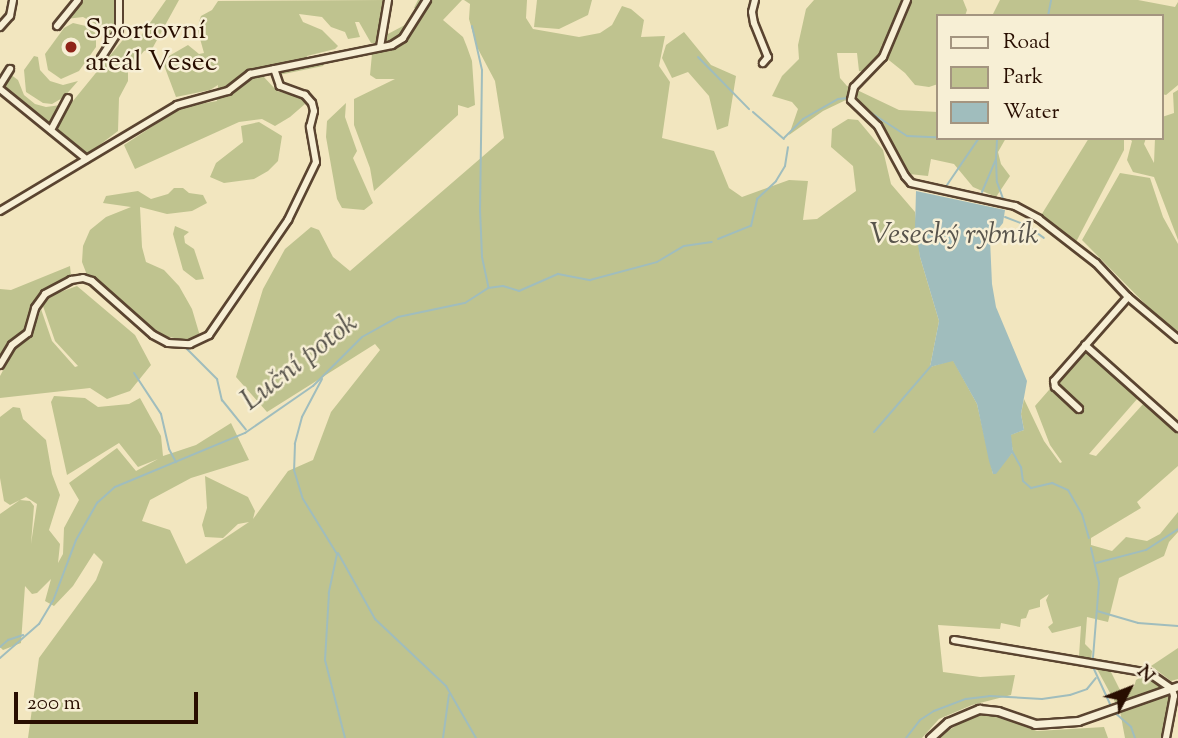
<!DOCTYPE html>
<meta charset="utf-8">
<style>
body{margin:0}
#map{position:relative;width:1178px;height:738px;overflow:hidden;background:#f2e6bf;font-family:"Sorts Mill Goudy",serif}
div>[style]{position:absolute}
.green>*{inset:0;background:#bfc38f}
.water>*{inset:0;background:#a0bdbd}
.stream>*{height:2px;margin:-1px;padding:0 1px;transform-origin:1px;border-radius:1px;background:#a0bdbd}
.roads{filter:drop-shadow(2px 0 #5a4430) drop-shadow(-2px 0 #5a4430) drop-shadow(0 2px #5a4430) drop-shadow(0 -2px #5a4430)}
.minor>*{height:6px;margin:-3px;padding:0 3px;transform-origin:3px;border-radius:3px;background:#f7efd5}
.tertiary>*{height:7px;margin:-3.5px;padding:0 3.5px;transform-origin:3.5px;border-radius:3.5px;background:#f7efd5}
.dots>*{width:19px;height:19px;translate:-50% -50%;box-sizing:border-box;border:4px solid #f7efd5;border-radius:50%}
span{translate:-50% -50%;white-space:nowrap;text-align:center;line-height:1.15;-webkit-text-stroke:5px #f7efd5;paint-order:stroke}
.poi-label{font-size:28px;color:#280e00}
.left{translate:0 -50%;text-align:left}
.water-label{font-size:30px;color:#58544c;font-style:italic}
.legend{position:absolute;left:936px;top:14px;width:228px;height:126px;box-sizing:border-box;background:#f7efd5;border:2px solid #a49580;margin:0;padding:9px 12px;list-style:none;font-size:21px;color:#280e00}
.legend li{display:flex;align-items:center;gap:14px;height:35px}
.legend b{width:35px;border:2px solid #a49580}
.north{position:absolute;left:1094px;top:654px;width:70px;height:70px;-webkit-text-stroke:5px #f7efd5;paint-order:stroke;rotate:48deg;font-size:19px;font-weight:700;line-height:28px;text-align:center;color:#280e00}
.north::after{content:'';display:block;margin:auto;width:24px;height:32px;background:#280e00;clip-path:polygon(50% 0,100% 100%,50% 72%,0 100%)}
.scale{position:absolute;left:14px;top:692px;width:184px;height:32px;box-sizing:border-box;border:4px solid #280e00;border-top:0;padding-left:9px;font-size:21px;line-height:24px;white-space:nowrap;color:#280e00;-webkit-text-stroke:5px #f7efd5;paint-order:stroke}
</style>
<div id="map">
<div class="green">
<div style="clip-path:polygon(80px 0,117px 0,115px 31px,105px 48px,101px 31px,94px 23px,83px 17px,66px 19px)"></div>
<div style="clip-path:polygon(166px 0,179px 0,152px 49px,144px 51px,128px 71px,128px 81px,119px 98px,118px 131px,89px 153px,79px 151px,56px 130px,55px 123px,126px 36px,138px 40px)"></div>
<div style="clip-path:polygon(386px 0,375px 43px,371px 43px,359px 22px,355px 22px,360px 37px,348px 39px,345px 32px,331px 27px,322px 17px,299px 14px,303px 22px,322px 30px,338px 46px,335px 49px,307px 56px,307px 65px,325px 62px,323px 66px,279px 75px,275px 67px,255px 71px,255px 76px,262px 75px,277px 91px,302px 98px,305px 104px,290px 117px,275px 126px,262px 119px,239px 122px,135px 169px,124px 145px,182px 107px,217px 101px,218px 85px,210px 90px,176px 97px,162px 60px,188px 45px,199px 54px,204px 53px,197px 28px,201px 16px,212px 10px,218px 1px)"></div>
<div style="clip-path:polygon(418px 0,430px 0,429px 5px,432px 0,462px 0,443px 20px,463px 37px,467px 47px,472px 61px,475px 105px,468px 108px,458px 105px,458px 115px,374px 191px,370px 168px,354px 125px,354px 99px,395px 79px,376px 79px,370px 75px,372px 54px,398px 47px,409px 38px,392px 46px,385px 43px,386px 35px,420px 17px,423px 11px,414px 8px)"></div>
<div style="clip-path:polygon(464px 0,527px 0,526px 18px,533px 29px,579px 37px,600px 33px,612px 25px,622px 6px,631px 9px,644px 20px,641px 37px,665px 36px,659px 66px,670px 82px,662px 138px,714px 151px,729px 188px,742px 197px,789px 180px,808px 181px,803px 220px,817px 219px,856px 191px,853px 166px,831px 147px,832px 129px,848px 119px,858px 120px,883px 150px,891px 184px,915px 212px,920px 257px,939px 321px,930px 367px,953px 360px,977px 404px,993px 474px,1013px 452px,1010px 435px,1024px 430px,1021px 414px,1024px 399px,1044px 441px,1060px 463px,1062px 462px,1050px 445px,1035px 406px,1083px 351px,1087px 351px,1138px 398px,1089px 454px,1096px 456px,1144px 403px,1178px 432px,1178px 466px,1137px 502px,1141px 508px,1091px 538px,1091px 545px,1112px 551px,1126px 537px,1147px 541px,1160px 534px,1178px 512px,1178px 532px,1169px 542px,1164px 556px,1119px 578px,1108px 622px,1087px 617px,1085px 644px,1092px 651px,1091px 661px,1079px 656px,1081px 626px,1052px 633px,1048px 627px,1053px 623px,1046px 600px,1049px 594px,1040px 600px,1040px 607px,1029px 610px,1026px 618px,1021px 619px,1020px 627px,1001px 623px,1000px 629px,938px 625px,943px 672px,980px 677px,1015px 675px,1011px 695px,972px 705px,939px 719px,922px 738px,28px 738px,39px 658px,96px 580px,103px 562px,94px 553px,73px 586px,54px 606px,45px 601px,51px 579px,37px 593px,32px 594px,25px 586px,21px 643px,3px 650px,0 647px,0 514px,20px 500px,30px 501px,34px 506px,31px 544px,37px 504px,26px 497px,10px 505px,4px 501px,0 478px,0 417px,13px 407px,20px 408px,23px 419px,46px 440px,52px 474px,60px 495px,49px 530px,60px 544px,58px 563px,63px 554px,64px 528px,79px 500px,69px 483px,117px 448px,136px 471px,158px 459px,138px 467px,119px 443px,67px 475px,51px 402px,54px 396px,85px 398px,98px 407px,129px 404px,140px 398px,161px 436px,163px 456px,196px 445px,231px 423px,249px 460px,191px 478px,150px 500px,142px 521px,170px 530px,186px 564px,249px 522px,238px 524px,223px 538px,205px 537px,202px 525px,207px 508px,205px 476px,248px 497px,255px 511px,253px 519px,288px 471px,313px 460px,331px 412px,380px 350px,375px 344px,267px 412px,236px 377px,263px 289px,285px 249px,311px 227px,319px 230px,333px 257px,350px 271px,504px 138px,495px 81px,477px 47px,469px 19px,470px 4px)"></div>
<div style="clip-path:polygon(537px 0,592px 0,588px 15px,559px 29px,534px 27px)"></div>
<div style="clip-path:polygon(814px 0,902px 0,886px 44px,881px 45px,885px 48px,867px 72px,859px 71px,857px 53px,837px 53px,840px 78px,847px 86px,852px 87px,848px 99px,823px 111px,789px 135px,798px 109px,792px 102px,772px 96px,782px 76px,799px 59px,798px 45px,806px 9px)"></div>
<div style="clip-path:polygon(909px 0,963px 0,967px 10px,965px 16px,938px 16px,938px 84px,929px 87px,915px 85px,905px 73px,885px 57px,901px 27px)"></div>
<div style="clip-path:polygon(1000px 0,1138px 0,1175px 7px,1178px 2px,1178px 85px,1166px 95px,1162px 94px,1162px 16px,992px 16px)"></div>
<div style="clip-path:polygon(73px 23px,90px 27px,96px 34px,96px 47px,79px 71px,61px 79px,48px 70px,45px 54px,64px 28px)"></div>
<div style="clip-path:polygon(684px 32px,711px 65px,736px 76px,728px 126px,717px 130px,709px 96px,688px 72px,672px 78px,662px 58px,666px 45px)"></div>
<div style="clip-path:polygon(34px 56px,38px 57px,40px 70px,50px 81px,63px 85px,78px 81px,64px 97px,52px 104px,43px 103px,26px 92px,24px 70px)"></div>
<div style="clip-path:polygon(10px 74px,18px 80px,24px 95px,35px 104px,46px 107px,61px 105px,50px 126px,1px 86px)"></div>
<div style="clip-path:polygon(857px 90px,899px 110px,938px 112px,938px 138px,1006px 138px,998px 152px,1001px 164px,1010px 176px,996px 197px,973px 187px,954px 164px,931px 159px,928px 176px,909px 174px,898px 162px,878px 125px,853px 99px)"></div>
<div style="clip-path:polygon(1178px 90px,1178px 240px,1154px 177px,1133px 172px,1127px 160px,1132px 141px,1129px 138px,1146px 138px,1144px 144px,1154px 163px,1155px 138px,1162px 138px,1162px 117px,1174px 113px,1173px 93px)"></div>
<div style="clip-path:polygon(346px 103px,345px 117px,357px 151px,353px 158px,373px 203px,364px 210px,342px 208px,337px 199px,326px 137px,327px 121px)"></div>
<div style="clip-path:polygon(259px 122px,282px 136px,278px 161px,268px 171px,254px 179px,224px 183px,210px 177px,216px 163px,243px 142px,241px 126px)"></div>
<div style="clip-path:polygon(1089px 138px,1124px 138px,1124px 150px,1076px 242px,1040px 217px)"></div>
<div style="clip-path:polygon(1120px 173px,1150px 178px,1163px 217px,1178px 244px,1178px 331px,1161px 320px,1082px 240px)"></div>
<div style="clip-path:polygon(174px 188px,183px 188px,189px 193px,203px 195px,207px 203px,192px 211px,167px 214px,140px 207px,142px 247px,146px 262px,164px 270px,179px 286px,192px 309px,200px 336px,191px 341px,158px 335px,87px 275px,82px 262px,83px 246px,90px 230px,106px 217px,131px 207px,103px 203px,106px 196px,138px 191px,151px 199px,168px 194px)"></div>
<div style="clip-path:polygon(175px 226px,189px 232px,184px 236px,185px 243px,194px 249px,204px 279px,196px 280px,183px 270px,173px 234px)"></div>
<div style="clip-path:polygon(70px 266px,71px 276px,37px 298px,25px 331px,0 356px,0 289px,11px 290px)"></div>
<div style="clip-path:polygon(77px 286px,135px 335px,151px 365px,130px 391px,107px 399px,90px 388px,0 398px,0 376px,12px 354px,34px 328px,41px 309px,52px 341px,75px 367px,78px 366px,55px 341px,43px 306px,52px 295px)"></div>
<div style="clip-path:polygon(1178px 648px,1178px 679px,1171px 681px,1151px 666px)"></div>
<div style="clip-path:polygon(1097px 669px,1110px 670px,1120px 690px,1134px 687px,1136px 680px,1143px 676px,1151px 677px,1166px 688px,1116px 704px)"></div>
<div style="clip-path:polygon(1167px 695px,1171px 698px,1162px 738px,1125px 738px,1120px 711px)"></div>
<div style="clip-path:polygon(988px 713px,1037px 731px,1104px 727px,1108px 738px,937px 738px,968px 718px)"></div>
</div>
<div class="water">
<div style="clip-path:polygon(916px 191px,1005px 210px,1003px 223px,990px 239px,992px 284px,996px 307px,1027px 381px,1021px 414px,1024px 430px,1011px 435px,1013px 452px,996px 474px,993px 474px,989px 461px,977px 404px,953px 361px,930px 367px,939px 321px,920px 257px,915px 227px)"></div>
</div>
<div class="stream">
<div style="left:1048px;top:16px;width:16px;rotate:-79deg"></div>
<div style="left:472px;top:26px;width:45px;rotate:77.2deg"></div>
<div style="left:482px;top:70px;width:139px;rotate:90.8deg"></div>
<div style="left:480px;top:209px;width:48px;rotate:87.6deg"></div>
<div style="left:482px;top:257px;width:30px;rotate:78deg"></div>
<div style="left:698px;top:57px;width:73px;rotate:45.6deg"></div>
<div style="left:865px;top:109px;width:50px;rotate:32.7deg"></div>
<div style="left:907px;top:136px;width:44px;rotate:2.6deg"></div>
<div style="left:753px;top:112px;width:41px;rotate:41.1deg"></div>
<div style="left:784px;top:138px;width:27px;rotate:-45deg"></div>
<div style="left:803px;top:119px;width:40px;rotate:-29.7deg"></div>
<div style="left:838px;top:99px;width:11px;rotate:-5deg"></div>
<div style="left:996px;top:159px;width:23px;rotate:88deg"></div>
<div style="left:997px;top:182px;width:20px;rotate:70deg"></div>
<div style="left:947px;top:185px;width:57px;rotate:-55.8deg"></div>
<div style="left:982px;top:192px;width:36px;rotate:-67deg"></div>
<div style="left:996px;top:159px;width:21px;rotate:-87deg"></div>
<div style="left:1005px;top:217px;width:22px;rotate:21deg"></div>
<div style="left:1026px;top:225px;width:22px;rotate:36deg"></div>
<div style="left:718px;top:239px;width:35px;rotate:-22deg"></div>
<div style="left:751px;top:226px;width:28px;rotate:-77deg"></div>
<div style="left:757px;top:199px;width:26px;rotate:-43deg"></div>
<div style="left:776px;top:181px;width:17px;rotate:-59deg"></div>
<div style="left:785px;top:166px;width:19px;rotate:-81deg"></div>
<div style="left:184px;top:346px;width:47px;rotate:45deg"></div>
<div style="left:217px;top:379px;width:22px;rotate:77deg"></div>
<div style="left:222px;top:400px;width:38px;rotate:51deg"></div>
<div style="left:134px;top:373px;width:49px;rotate:56.6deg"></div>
<div style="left:161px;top:414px;width:36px;rotate:77deg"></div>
<div style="left:169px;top:449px;width:15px;rotate:62deg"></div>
<div style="left:322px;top:379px;width:43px;rotate:117.8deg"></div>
<div style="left:302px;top:417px;width:28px;rotate:105deg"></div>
<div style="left:295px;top:444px;width:26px;rotate:92deg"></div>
<div style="left:294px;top:470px;width:30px;rotate:73deg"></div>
<div style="left:303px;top:499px;width:65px;rotate:58.3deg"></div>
<div style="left:337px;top:554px;width:40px;rotate:102deg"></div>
<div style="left:329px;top:593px;width:67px;rotate:93.4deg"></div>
<div style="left:325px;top:660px;width:81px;rotate:75.6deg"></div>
<div style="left:874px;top:432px;width:87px;rotate:-49.2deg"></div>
<div style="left:1012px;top:451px;width:18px;rotate:61deg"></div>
<div style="left:1021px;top:467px;width:14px;rotate:82deg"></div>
<div style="left:1023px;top:481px;width:11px;rotate:41deg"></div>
<div style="left:1031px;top:488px;width:22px;rotate:-13deg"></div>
<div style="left:1052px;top:483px;width:17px;rotate:24deg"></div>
<div style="left:1068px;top:490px;width:28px;rotate:60deg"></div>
<div style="left:1082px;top:514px;width:25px;rotate:74deg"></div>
<div style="left:1091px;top:548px;width:36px;rotate:77deg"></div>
<div style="left:1099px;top:583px;width:75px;rotate:94.6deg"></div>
<div style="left:338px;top:553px;width:76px;rotate:60.7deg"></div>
<div style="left:375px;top:619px;width:98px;rotate:43.3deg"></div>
<div style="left:446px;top:686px;width:60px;rotate:60deg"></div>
<div style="left:1096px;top:563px;width:52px;rotate:-14.6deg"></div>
<div style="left:1146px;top:550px;width:38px;rotate:-33deg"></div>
<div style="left:1097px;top:611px;width:43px;rotate:16.3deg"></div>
<div style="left:1138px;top:623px;width:40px;rotate:4.3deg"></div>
<div style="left:0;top:647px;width:11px;rotate:-41deg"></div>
<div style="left:8px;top:640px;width:16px;rotate:-18deg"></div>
<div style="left:0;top:658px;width:52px;rotate:-41.1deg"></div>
<div style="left:39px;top:624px;width:27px;rotate:-59deg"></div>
<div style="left:53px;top:601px;width:65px;rotate:-69.3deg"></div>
<div style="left:76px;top:540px;width:43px;rotate:-60.4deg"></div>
<div style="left:97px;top:503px;width:24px;rotate:-42deg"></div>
<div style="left:115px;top:487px;width:141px;rotate:-22.6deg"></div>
<div style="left:245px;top:433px;width:83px;rotate:-34.7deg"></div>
<div style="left:313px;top:386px;width:69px;rotate:-45deg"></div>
<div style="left:362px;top:337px;width:41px;rotate:-29.1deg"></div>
<div style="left:398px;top:317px;width:68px;rotate:-11.8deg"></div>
<div style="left:465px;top:303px;width:27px;rotate:-33deg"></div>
<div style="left:488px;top:288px;width:15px;rotate:-8deg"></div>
<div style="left:503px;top:286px;width:17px;rotate:17deg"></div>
<div style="left:519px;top:291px;width:43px;rotate:-23.6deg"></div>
<div style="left:558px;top:274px;width:33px;rotate:11deg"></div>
<div style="left:590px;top:280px;width:69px;rotate:-15deg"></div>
<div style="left:657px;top:262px;width:31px;rotate:-31deg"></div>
<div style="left:684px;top:246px;width:28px;rotate:-8deg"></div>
<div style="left:1093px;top:667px;width:41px;rotate:65.3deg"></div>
<div style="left:1114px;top:712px;width:23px;rotate:41deg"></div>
<div style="left:1131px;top:727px;width:12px;rotate:70deg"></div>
<div style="left:443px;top:738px;width:44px;rotate:-82.2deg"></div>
<div style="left:906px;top:738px;width:23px;rotate:-52deg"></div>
<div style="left:920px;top:720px;width:17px;rotate:-33deg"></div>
<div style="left:934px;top:711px;width:34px;rotate:-21deg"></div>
<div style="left:966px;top:699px;width:23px;rotate:-7deg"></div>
<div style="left:989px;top:696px;width:53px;rotate:3.2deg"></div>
<div style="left:1042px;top:699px;width:28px;rotate:-8deg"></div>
<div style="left:1070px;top:695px;width:18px;rotate:-19deg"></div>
<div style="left:1087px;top:689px;width:14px;rotate:-51deg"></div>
</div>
<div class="roads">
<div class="minor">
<div style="left:755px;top:0;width:12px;rotate:104deg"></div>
<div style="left:752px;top:12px;width:11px;rotate:80deg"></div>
<div style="left:754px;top:23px;width:37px;rotate:68deg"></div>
<div style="left:768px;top:57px;width:8px;rotate:130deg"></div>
<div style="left:907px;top:0;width:62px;rotate:112.8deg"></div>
<div style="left:883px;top:57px;width:42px;rotate:134deg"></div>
<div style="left:854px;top:87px;width:13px;rotate:103deg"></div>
<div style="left:851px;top:100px;width:37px;rotate:44deg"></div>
<div style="left:878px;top:126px;width:57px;rotate:61.6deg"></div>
<div style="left:905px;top:176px;width:9px;rotate:49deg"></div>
<div style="left:911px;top:183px;width:107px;rotate:12.5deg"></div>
<div style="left:1015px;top:206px;width:27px;rotate:28deg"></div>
<div style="left:1039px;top:219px;width:72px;rotate:37.7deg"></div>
<div style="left:1096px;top:263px;width:47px;rotate:46.7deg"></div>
<div style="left:1128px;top:297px;width:65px;rotate:40deg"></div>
<div style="left:57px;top:26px;width:33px;rotate:-51deg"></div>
<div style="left:0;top:27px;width:15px;rotate:-48deg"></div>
<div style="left:10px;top:16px;width:16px;rotate:-79deg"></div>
<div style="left:380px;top:47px;width:48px;rotate:-80.3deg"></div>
<div style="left:101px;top:58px;width:33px;rotate:-57deg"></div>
<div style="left:119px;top:30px;width:30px;rotate:-90deg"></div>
<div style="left:0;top:85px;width:19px;rotate:-58deg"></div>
<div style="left:0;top:89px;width:111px;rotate:39.1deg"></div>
<div style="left:51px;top:130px;width:36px;rotate:-62deg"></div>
<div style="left:0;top:211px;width:206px;rotate:-30.9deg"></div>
<div style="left:177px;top:105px;width:53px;rotate:-15.4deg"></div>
<div style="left:228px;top:91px;width:28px;rotate:-38deg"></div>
<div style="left:250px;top:74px;width:145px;rotate:-11.5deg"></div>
<div style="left:392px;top:45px;width:13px;rotate:-32deg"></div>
<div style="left:403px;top:38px;width:45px;rotate:-57.7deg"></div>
<div style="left:1085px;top:345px;width:125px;rotate:41.7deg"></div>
<div style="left:0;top:365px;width:23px;rotate:-59deg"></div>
<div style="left:12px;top:345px;width:20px;rotate:-37deg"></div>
<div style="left:28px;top:333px;width:26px;rotate:-74deg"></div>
<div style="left:35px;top:308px;width:17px;rotate:-54deg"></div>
<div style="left:45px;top:294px;width:30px;rotate:-28deg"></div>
<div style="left:71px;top:280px;width:12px;rotate:-9deg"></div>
<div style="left:83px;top:278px;width:9px;rotate:18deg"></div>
<div style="left:92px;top:281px;width:81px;rotate:41.5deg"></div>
<div style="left:153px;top:335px;width:17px;rotate:28deg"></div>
<div style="left:168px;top:343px;width:22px;rotate:3deg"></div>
<div style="left:190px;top:344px;width:21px;rotate:-25deg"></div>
<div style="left:209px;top:335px;width:140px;rotate:-55.5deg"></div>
<div style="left:288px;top:220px;width:64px;rotate:-64.2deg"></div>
<div style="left:316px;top:162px;width:36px;rotate:-100deg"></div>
<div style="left:310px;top:127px;width:16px;rotate:-76deg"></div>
<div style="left:314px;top:111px;width:8px;rotate:-104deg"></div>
<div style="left:312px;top:103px;width:11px;rotate:-131deg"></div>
<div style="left:305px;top:95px;width:27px;rotate:-160deg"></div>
<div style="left:280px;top:86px;width:18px;rotate:-109deg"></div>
<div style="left:1079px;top:409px;width:33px;rotate:-137deg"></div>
<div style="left:1055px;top:387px;width:6px;rotate:-99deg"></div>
<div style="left:1054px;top:381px;width:112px;rotate:-48.6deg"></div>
<div style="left:954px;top:640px;width:198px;rotate:9.6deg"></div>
<div style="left:1149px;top:673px;width:28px;rotate:35deg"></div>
<div style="left:1172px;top:689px;width:7px;rotate:74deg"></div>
<div style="left:1174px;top:696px;width:43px;rotate:100.8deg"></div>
</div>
<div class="tertiary">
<div style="left:930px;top:738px;width:24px;rotate:-42deg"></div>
<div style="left:948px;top:722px;width:34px;rotate:-23deg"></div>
<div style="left:979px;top:709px;width:19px;rotate:6deg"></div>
<div style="left:998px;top:711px;width:39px;rotate:19deg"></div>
<div style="left:1035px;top:724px;width:43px;rotate:-4deg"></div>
<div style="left:1078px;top:721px;width:106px;rotate:-19.3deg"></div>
</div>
</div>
<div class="dots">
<div style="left:71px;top:47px;background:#8f2418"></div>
</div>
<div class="poi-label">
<span class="left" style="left:85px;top:47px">Sportovní<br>areál Vesec</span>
</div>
<div class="water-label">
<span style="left:954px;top:236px">Vesecký rybník</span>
<span style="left:300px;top:363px;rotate:-38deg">Luční potok</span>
</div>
<ul class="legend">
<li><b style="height:9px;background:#f7efd5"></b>Road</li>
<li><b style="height:19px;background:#bfc38f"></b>Park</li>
<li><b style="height:19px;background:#a0bdbd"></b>Water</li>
</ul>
<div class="north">N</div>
<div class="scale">200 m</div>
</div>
